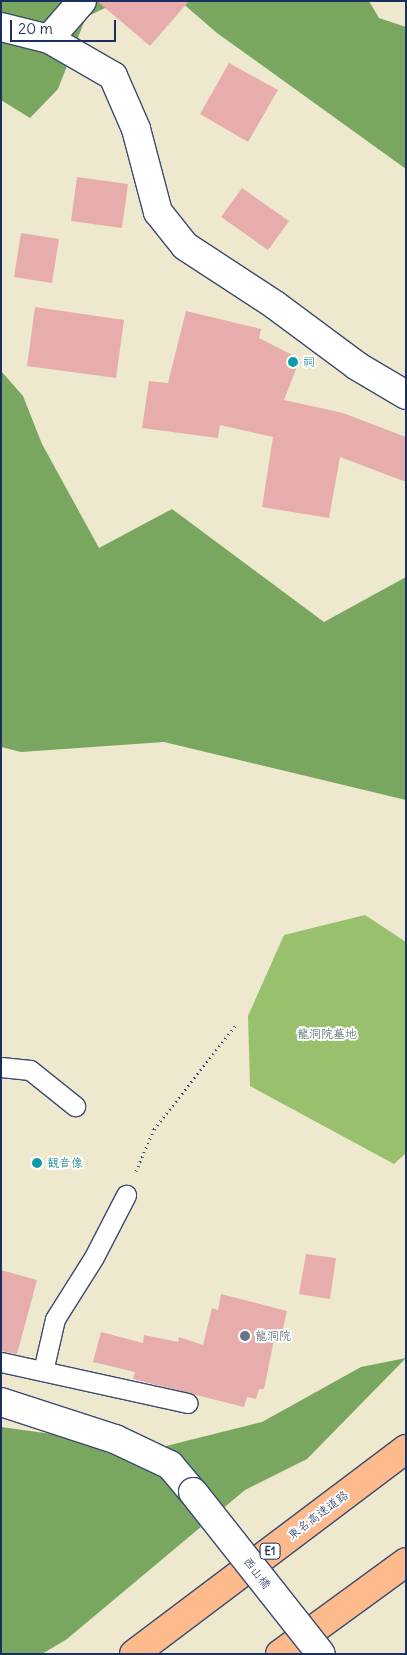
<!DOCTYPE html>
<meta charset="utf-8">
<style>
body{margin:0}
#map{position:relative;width:407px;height:1655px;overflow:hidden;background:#ede8ce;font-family:Delius,"Klee One",sans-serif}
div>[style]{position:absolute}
.green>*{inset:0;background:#99c16d}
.forest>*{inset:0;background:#7aa760}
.building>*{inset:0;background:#e7adac}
.path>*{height:3px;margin-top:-1.5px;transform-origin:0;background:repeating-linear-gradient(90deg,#3a4b6f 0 1px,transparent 0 5px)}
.roads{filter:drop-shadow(1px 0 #3a4b6f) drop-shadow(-1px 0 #3a4b6f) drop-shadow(0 1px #3a4b6f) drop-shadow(0 -1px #3a4b6f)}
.service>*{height:19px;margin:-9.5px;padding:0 9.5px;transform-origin:9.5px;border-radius:9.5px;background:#fff}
.minor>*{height:28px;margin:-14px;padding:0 14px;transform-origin:14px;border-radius:14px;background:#fff}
.motorway>*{height:28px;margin:-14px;padding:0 14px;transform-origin:14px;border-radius:14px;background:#fcba8d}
.bridges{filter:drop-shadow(1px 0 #3a4b6f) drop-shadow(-1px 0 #3a4b6f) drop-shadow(0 1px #3a4b6f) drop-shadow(0 -1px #3a4b6f)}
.minor-bridge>*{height:28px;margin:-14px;padding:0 14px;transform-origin:14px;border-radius:14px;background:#fff}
.dots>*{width:14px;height:14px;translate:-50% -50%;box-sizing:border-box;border:2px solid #fff;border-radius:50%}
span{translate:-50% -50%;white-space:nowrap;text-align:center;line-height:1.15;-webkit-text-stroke:4px #fff;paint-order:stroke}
.shield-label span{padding:1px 4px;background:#fff;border:1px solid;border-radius:4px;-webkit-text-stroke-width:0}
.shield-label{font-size:11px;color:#1b2f5e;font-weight:700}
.culture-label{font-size:12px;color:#0d838f}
.left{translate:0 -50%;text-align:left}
.park-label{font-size:12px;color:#476263}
.worship-label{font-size:12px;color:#5b616d}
.street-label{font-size:12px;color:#1b2f5e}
.frame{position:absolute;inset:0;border:2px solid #1b2f5e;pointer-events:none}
.scale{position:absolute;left:10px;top:20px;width:106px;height:22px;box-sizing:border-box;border:2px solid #1b2f5e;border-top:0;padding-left:6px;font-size:15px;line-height:18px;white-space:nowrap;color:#1b2f5e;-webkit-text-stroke:4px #fff;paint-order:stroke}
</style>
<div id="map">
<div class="green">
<div style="clip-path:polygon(365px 915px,406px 942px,406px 1153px,394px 1164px,250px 1086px,248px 1016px,284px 935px)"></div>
</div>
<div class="forest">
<div style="clip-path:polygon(1px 1px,120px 1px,86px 17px,58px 89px,30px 118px,1px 100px)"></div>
<div style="clip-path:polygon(180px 1px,369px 1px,379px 18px,406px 27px,406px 169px,217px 33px)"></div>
<div style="clip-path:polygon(1px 371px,23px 396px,42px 444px,99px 548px,172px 509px,324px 622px,406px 577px,406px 800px,164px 742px,21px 752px,1px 747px)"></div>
<div style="clip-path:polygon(406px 1358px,307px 1459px,245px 1490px,67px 1639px,42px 1654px,1px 1654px,1px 1427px,67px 1436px,134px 1454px,262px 1422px,361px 1367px)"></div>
</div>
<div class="building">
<div style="clip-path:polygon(97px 1px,189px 1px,150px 46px)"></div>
<div style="clip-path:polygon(229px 63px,278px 90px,248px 142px,200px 114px)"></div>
<div style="clip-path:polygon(77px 177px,128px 184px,122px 228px,71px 221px)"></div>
<div style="clip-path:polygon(242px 188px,289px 221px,268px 250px,221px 217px)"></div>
<div style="clip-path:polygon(21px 233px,59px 239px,52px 283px,14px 277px)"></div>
<div style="clip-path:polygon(35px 307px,124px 320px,116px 378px,27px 366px)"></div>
<div style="clip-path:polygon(186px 311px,261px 329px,259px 338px,300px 359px,284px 400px,343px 413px,406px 437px,406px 482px,340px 457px,329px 518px,262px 507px,273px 437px,220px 425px,218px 438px,142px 428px,149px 381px,168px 383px)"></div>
<div style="clip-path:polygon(306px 1254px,336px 1258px,330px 1299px,299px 1294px)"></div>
<div style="clip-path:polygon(1px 1270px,37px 1280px,17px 1354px,1px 1351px)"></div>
<div style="clip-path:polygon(221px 1294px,287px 1311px,280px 1341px,274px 1340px,264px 1389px,259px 1389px,256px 1399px,247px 1397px,244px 1407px,133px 1379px,135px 1372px,93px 1362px,101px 1332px,143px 1343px,144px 1335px,178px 1342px,179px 1337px,203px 1345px,212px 1308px,218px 1310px)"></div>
</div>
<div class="path">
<div style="left:136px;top:1171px;width:46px;rotate:-66.8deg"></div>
<div style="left:154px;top:1129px;width:131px;rotate:-51.8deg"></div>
</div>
<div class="roads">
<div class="service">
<div style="left:1px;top:1067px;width:29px;rotate:6deg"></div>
<div style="left:30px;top:1070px;width:58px;rotate:38.7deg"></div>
<div style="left:1px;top:1362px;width:191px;rotate:12.4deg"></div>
<div style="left:43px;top:1371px;width:53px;rotate:-77deg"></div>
<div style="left:55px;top:1319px;width:73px;rotate:-57.8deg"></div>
<div style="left:94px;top:1257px;width:70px;rotate:-62.7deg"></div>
</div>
<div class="minor">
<div style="left:1px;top:27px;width:49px;rotate:14deg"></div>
<div style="left:49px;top:39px;width:74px;rotate:30deg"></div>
<div style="left:113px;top:76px;width:58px;rotate:66.5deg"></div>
<div style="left:136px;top:129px;width:86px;rotate:75.2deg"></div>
<div style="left:158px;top:212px;width:43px;rotate:51.5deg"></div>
<div style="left:185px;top:246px;width:108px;rotate:33.2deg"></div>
<div style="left:275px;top:305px;width:102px;rotate:36.6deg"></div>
<div style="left:357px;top:366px;width:57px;rotate:30.6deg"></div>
<div style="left:49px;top:39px;width:50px;rotate:-49deg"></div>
<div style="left:1px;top:1402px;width:120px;rotate:18deg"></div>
<div style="left:115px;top:1439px;width:61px;rotate:25.3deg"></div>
<div style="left:170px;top:1465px;width:35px;rotate:50deg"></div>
</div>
<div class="motorway">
<div style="left:134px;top:1654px;width:341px;rotate:-37deg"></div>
<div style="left:280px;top:1654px;width:156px;rotate:-36.1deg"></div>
</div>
</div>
<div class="bridges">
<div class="minor-bridge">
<div style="left:193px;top:1492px;width:206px;rotate:51.7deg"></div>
</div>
</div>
<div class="dots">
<div style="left:293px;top:362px;background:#0f9aa8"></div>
<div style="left:37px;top:1163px;background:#0f9aa8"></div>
<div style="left:245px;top:1336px;background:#6b7280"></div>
</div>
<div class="shield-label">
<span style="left:270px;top:1551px">E1</span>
</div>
<div class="culture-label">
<span class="left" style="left:303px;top:362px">祠</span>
<span class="left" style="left:47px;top:1163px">観音像</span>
</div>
<div class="park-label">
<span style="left:327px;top:1034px">龍洞院墓地</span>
</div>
<div class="worship-label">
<span class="left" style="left:255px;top:1336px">龍洞院</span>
</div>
<div class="street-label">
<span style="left:318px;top:1515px;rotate:-37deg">東名高速道路</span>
<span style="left:257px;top:1573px;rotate:52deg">西山橋</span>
</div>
<div class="frame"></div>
<div class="scale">20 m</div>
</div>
